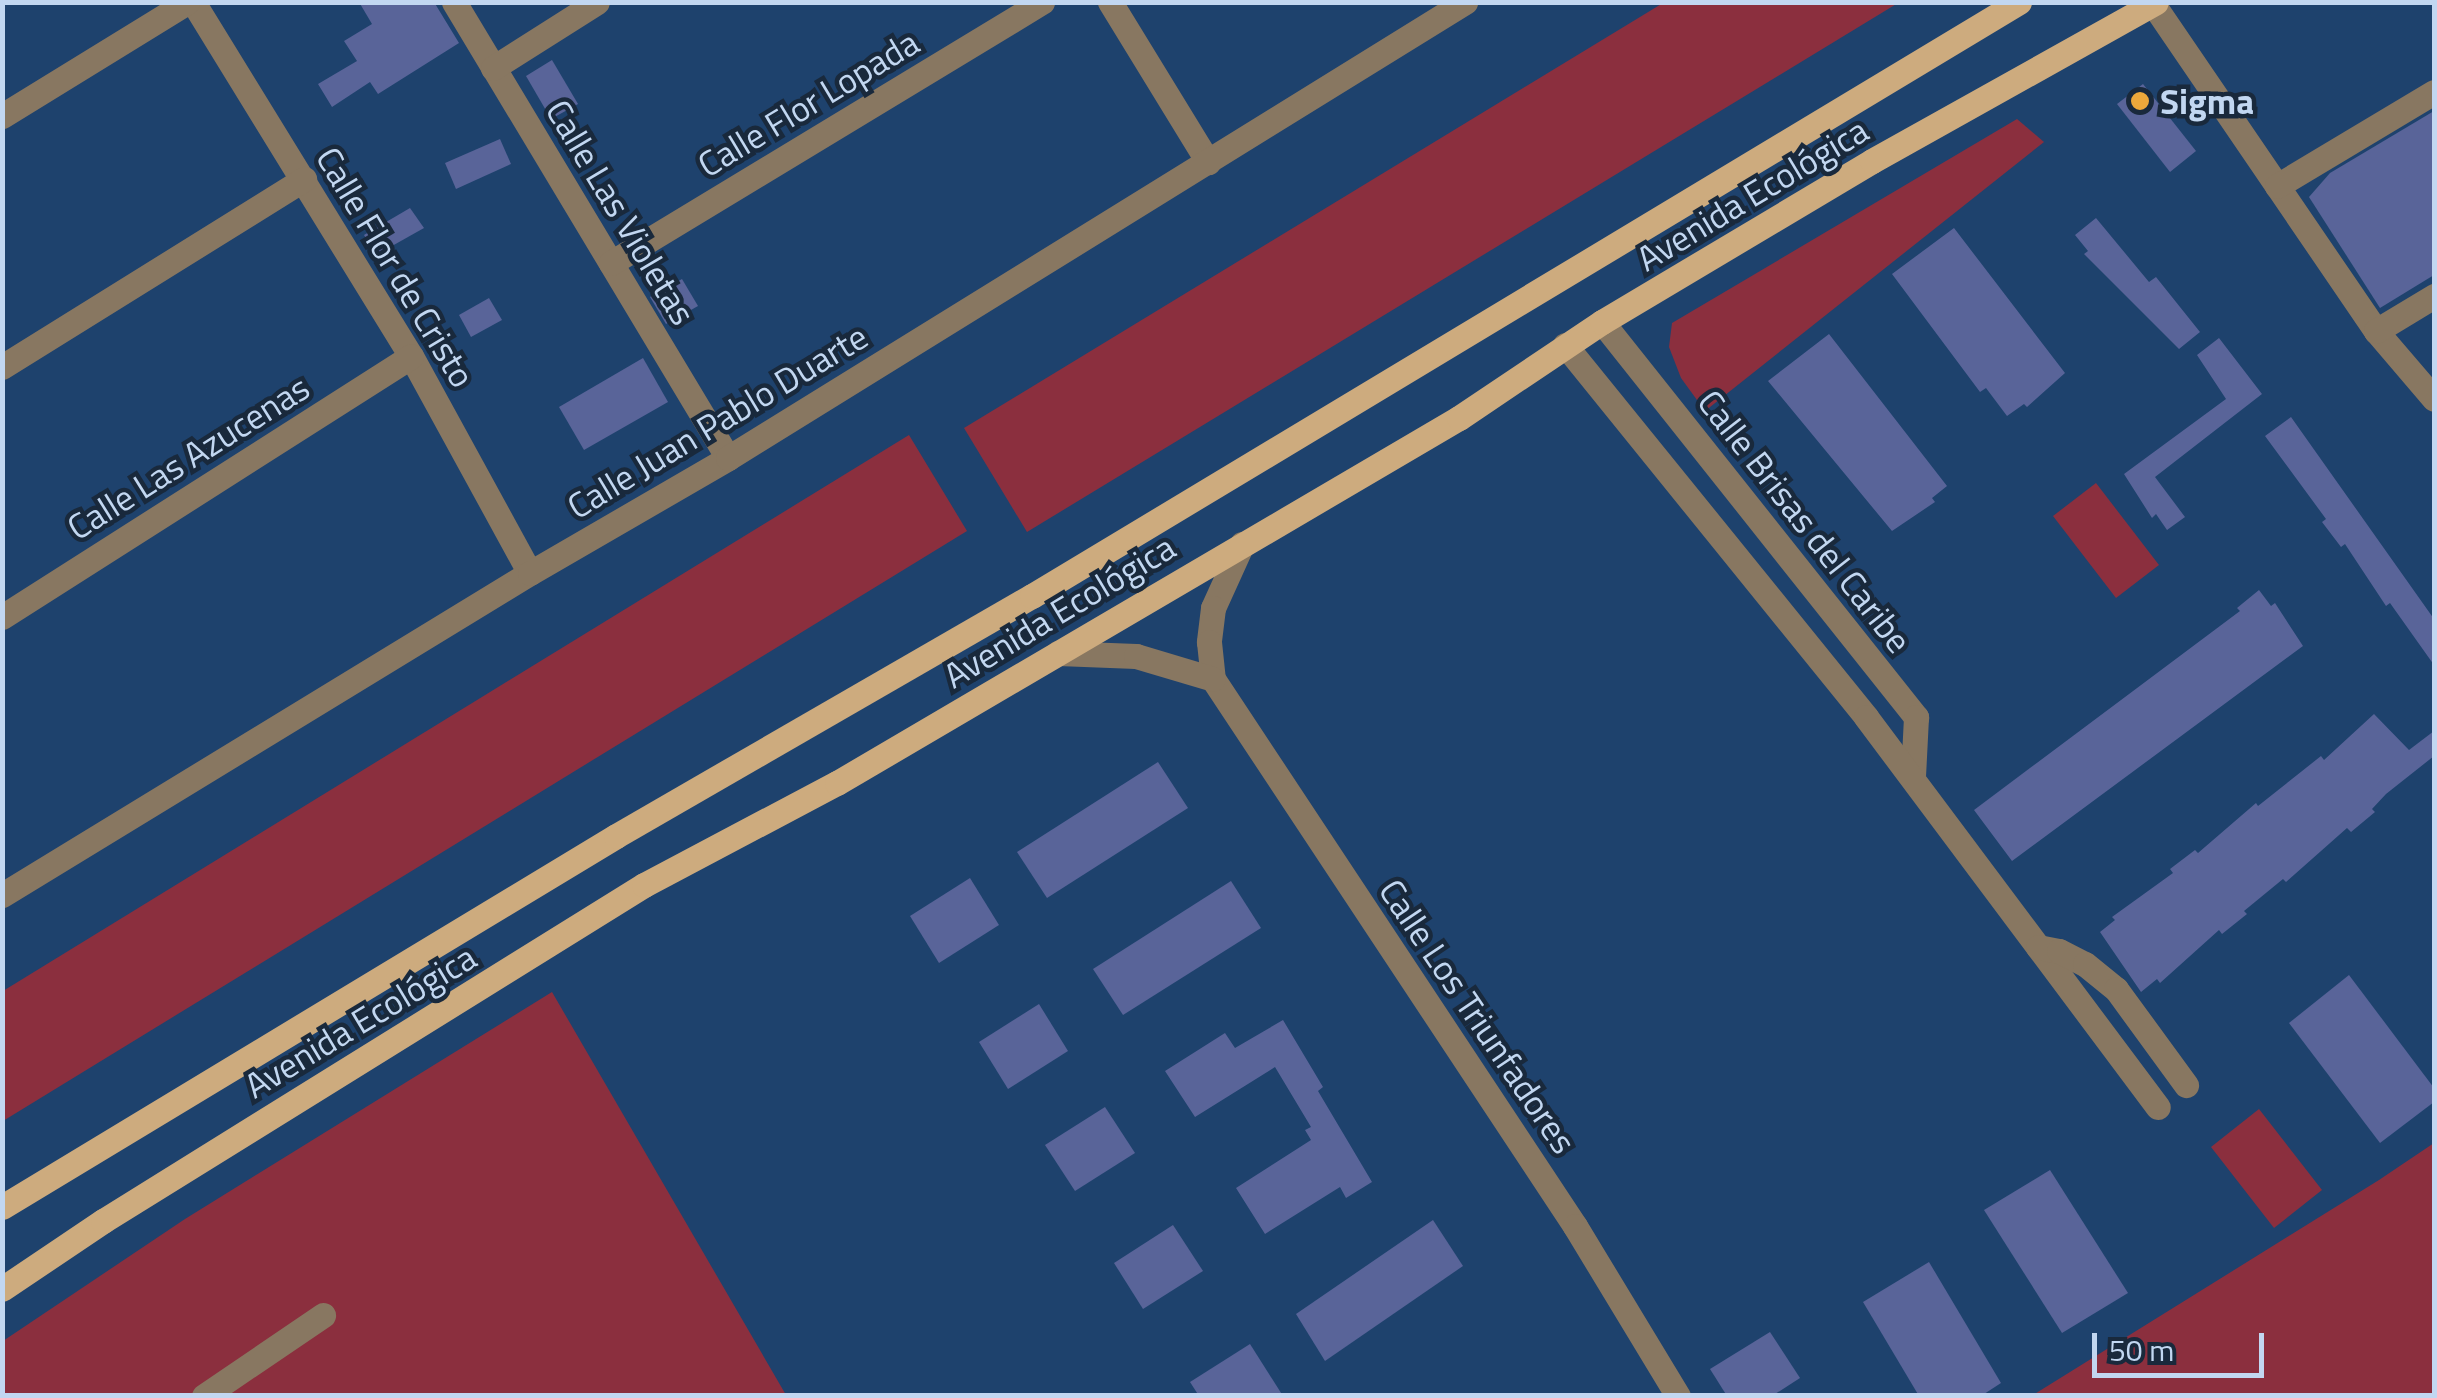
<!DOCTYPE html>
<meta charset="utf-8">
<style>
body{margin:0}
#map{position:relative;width:2437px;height:1398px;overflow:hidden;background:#1e426d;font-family:"Titillium Web",sans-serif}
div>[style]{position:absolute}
.green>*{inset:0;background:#8b2f3e}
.building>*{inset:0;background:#596499}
.minor>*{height:25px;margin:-12.5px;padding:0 12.5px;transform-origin:12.5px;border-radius:12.5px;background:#887761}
.major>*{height:25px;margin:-12.5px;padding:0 12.5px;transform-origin:12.5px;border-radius:12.5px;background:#cdab7e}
.dots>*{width:28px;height:28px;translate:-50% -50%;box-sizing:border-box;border:5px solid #19293c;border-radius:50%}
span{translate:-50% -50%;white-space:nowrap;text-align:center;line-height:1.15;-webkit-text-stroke:9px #19293c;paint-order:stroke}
.poi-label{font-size:35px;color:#c2d7f1;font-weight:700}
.left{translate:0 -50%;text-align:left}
.street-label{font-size:35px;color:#c2d7f1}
.frame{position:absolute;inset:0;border:5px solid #c2d7f1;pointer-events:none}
.scale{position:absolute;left:2092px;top:1333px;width:172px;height:45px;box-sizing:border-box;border:5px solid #c2d7f1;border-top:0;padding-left:12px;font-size:30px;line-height:35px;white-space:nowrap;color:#c2d7f1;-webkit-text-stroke:8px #19293c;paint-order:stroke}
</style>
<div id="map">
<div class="green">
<div style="clip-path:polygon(1663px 3px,1898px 3px,1027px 532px,964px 428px)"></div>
<div style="clip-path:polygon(2017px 119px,2044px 142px,1705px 411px,1681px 378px,1669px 347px,1672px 323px)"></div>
<div style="clip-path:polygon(909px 435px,967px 531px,3px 1121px,3px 991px)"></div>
<div style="clip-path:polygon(2096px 483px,2159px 565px,2116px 598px,2053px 516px)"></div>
<div style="clip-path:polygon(552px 992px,786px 1395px,3px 1396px,3px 1341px,185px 1219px)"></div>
<div style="clip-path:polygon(2259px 1109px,2322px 1190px,2274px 1228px,2211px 1147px)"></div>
<div style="clip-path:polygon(2434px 1143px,2434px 1395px,2033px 1395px,2379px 1180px)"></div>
</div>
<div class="building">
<div style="clip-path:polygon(359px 2px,434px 2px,459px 43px,378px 94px,370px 82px,332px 107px,318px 84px,357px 61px,344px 41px,372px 24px)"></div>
<div style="clip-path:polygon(552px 60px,578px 104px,551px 119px,526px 76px)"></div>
<div style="clip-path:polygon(2143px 84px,2196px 151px,2170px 172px,2117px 104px)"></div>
<div style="clip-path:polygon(2434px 111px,2434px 275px,2380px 308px,2309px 197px,2330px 173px)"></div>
<div style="clip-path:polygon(500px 139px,511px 164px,456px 189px,445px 163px)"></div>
<div style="clip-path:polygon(410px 208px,424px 228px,376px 255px,364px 235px)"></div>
<div style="clip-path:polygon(2096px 218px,2149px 282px,2156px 277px,2200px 332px,2179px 349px,2084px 254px,2088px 251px,2075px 235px)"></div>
<div style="clip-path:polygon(1954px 228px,2065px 373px,2027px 407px,2024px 404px,2007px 416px,1986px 388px,1980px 392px,1892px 274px)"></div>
<div style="clip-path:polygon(682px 279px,698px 306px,666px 324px,650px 297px)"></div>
<div style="clip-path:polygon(489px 298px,502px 320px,471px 337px,459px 315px)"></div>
<div style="clip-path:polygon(1829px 334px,1947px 486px,1932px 498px,1935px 502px,1892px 531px,1768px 381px)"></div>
<div style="clip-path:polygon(2219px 338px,2262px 394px,2155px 477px,2185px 517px,2167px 530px,2156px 514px,2152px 518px,2124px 474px,2226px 399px,2197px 355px)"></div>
<div style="clip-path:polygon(643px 358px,668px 402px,584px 450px,559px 407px)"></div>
<div style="clip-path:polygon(2291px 417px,2434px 619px,2434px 665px,2390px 603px,2386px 606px,2345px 544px,2341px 547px,2322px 522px,2326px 519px,2265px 436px)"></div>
<div style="clip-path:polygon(2259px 590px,2271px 606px,2275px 603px,2303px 646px,2012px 861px,1974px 810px,2240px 611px,2237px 608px)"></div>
<div style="clip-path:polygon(2374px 714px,2409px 750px,2434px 731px,2434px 756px,2386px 794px,2372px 809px,2375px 812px,2351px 832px,2347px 828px,2286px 882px,2283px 879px,2244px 911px,2247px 914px,2222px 934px,2219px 930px,2160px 983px,2157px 979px,2141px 992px,2100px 932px,2115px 920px,2112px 917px,2173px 873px,2170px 869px,2195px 850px,2198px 853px,2256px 803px,2258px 806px,2321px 756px,2324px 760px)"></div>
<div style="clip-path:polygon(1158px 762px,1188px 808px,1047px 898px,1017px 852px)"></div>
<div style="clip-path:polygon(970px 878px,999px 925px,939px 963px,910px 916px)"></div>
<div style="clip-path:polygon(1231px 881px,1261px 928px,1123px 1015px,1093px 969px)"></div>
<div style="clip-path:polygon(2349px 975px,2434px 1088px,2434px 1102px,2380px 1143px,2289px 1023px)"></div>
<div style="clip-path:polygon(1039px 1004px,1068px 1051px,1008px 1089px,979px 1042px)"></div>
<div style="clip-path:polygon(1283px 1020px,1323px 1087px,1318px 1091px,1372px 1182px,1346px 1198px,1340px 1187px,1265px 1234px,1236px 1188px,1311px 1140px,1305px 1130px,1311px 1127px,1275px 1067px,1195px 1117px,1165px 1071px,1225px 1033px,1235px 1048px)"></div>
<div style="clip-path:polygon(1105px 1107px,1135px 1153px,1075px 1191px,1045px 1145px)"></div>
<div style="clip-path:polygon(2050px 1170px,2128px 1293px,2062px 1333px,1984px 1210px)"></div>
<div style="clip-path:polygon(1433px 1220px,1463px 1266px,1325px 1361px,1296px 1314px)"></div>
<div style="clip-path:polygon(1173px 1225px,1203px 1271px,1143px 1309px,1114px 1263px)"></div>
<div style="clip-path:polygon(1929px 1262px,2001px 1383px,1981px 1396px,1919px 1396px,1863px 1302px)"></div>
<div style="clip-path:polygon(1770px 1332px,1800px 1378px,1772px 1396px,1727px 1396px,1710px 1369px)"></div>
<div style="clip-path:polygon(1250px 1344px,1283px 1396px,1199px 1396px,1190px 1382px)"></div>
</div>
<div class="minor">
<div style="left:193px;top:2px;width:416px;rotate:58.4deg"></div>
<div style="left:411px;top:356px;width:247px;rotate:61.3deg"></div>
<div style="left:454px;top:2px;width:532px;rotate:59deg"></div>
<div style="left:1110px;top:2px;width:188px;rotate:58.5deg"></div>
<div style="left:2153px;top:4px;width:396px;rotate:55.7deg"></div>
<div style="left:2376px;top:331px;width:89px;rotate:49.5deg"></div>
<div style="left:493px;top:68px;width:123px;rotate:-32.4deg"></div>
<div style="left:2px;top:116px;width:217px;rotate:-31.6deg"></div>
<div style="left:2277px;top:186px;width:183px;rotate:-30.9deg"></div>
<div style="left:611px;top:263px;width:504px;rotate:-31.2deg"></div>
<div style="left:1602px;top:322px;width:505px;rotate:51.52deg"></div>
<div style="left:1916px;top:717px;width:60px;rotate:92.9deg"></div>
<div style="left:2376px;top:331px;width:68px;rotate:-31.1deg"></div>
<div style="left:1565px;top:345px;width:479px;rotate:51deg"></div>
<div style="left:1866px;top:717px;width:487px;rotate:53.2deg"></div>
<div style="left:2px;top:367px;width:356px;rotate:-31.9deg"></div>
<div style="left:1242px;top:544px;width:70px;rotate:114.4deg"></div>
<div style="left:1213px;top:608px;width:34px;rotate:97deg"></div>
<div style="left:1209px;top:642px;width:37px;rotate:84deg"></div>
<div style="left:1213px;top:679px;width:656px;rotate:56.5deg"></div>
<div style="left:1575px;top:1226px;width:199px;rotate:58.8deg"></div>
<div style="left:2px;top:617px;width:485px;rotate:-32.5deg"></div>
<div style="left:1058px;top:653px;width:78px;rotate:2.2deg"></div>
<div style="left:1136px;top:656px;width:80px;rotate:16.6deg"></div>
<div style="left:2px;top:895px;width:618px;rotate:-31.38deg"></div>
<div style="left:530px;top:573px;width:229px;rotate:-30.1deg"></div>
<div style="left:728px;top:458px;width:867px;rotate:-31.75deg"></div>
<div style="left:2038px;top:947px;width:21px;rotate:11deg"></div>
<div style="left:2059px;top:951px;width:29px;rotate:27deg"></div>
<div style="left:2085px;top:964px;width:40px;rotate:39deg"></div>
<div style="left:2116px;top:989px;width:119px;rotate:53.9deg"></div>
<div style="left:204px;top:1396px;width:144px;rotate:-34.2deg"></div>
</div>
<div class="major">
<div style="left:2px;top:1207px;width:717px;rotate:-31.14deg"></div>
<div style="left:616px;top:836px;width:480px;rotate:-30deg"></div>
<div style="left:1032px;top:596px;width:1152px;rotate:-31.04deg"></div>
<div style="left:2px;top:1289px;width:122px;rotate:-34deg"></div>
<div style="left:103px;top:1221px;width:637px;rotate:-31.84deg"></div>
<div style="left:644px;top:885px;width:218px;rotate:-27.9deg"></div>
<div style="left:837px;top:783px;width:721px;rotate:-30.41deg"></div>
<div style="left:1459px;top:418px;width:172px;rotate:-33.9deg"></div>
<div style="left:1602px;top:322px;width:314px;rotate:-30.8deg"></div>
<div style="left:1872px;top:161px;width:325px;rotate:-29.2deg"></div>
</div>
<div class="dots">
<div style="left:2140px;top:101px;background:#eda83b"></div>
</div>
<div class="poi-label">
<span class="left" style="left:2160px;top:101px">Sigma</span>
</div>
<div class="street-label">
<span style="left:808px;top:103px;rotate:-31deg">Calle Flor Lopada</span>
<span style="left:1752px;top:194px;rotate:-31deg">Avenida Ecológica</span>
<span style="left:621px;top:212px;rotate:59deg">Calle Las Violetas</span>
<span style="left:396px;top:267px;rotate:59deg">Calle Flor de Cristo</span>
<span style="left:717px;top:421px;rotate:-31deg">Calle Juan Pablo Duarte</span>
<span style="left:188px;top:457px;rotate:-32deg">Calle Las Azucenas</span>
<span style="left:1805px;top:521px;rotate:52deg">Calle Brisas del Caribe</span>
<span style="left:1059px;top:611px;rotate:-31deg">Avenida Ecológica</span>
<span style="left:1478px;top:1016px;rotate:56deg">Calle Los Triunfadores</span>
<span style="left:360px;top:1021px;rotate:-31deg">Avenida Ecológica</span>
</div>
<div class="frame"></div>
<div class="scale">50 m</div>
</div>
